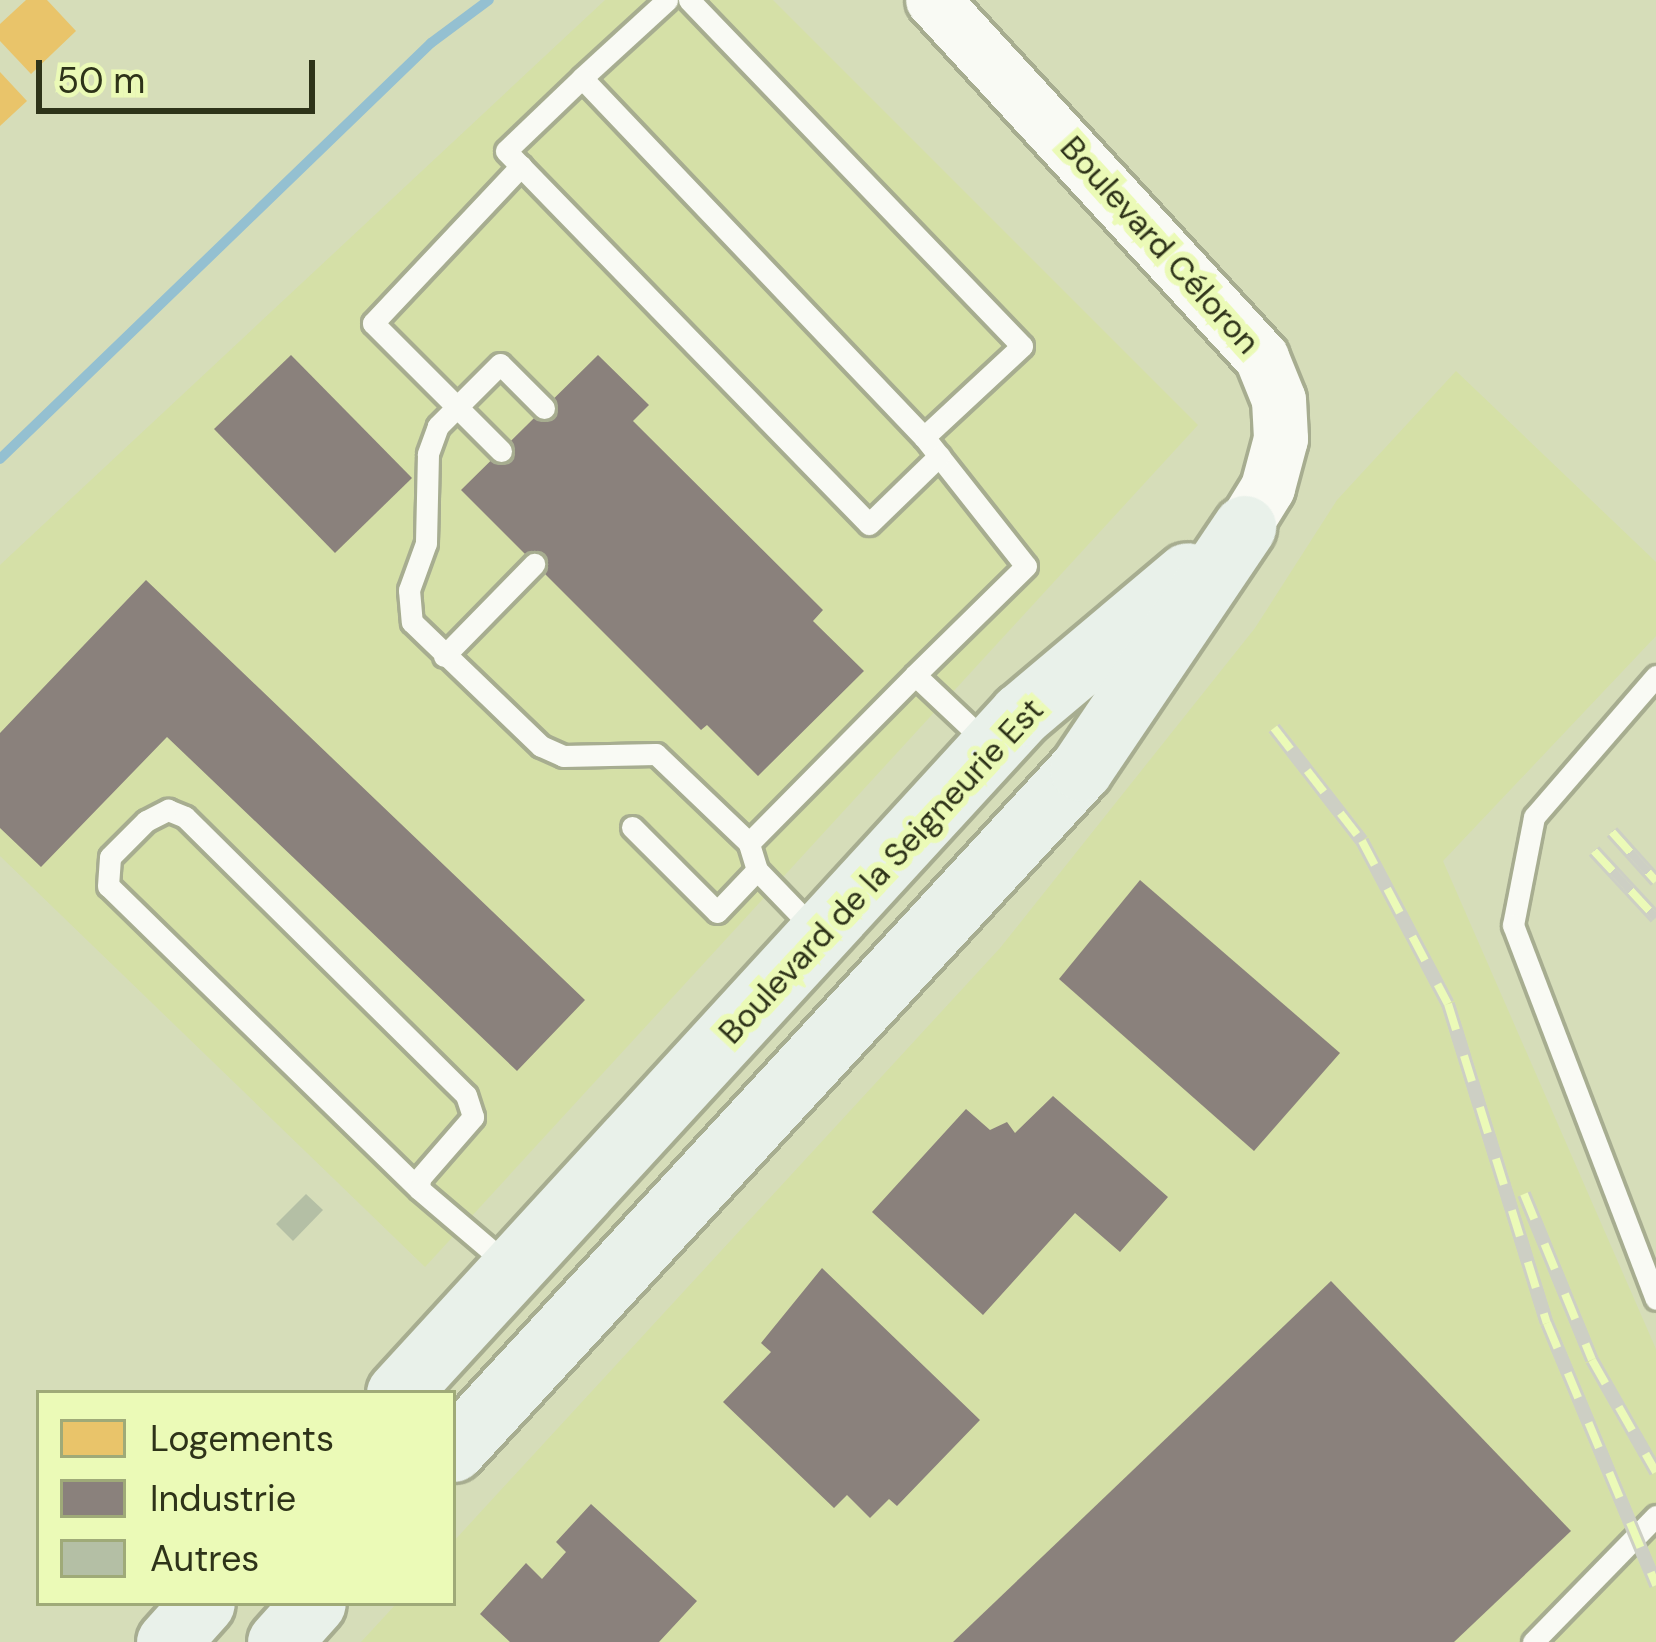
<!DOCTYPE html>
<meta charset="utf-8">
<style>
body{margin:0}
#map{position:relative;width:1656px;height:1642px;overflow:hidden;background:#d6ddb9;font-family:"DM Sans",sans-serif}
div>[style]{position:absolute}
.built>*{inset:0;background:#d5e0a7}
.homes>*{inset:0;background:#e9c46a}
.industry>*{inset:0;background:#8a817c}
.stream>*{height:10px;margin:-5px;padding:0 5px;transform-origin:5px;border-radius:5px;background:#94c0d1}
.building>*{inset:0;background:#b4bfa5}
.roads{filter:drop-shadow(3px 0 #a7ad90) drop-shadow(-3px 0 #a7ad90) drop-shadow(0 3px #a7ad90) drop-shadow(0 -3px #a7ad90)}
.service>*{height:21px;margin:-10.5px;padding:0 10.5px;transform-origin:10.5px;border-radius:10.5px;background:#f9faf4}
.tertiary>*{height:54px;margin:-27px;padding:0 27px;transform-origin:27px;border-radius:27px;background:#f9faf4}
.secondary>*{height:63px;margin:-31.5px;padding:0 31.5px;transform-origin:31.5px;border-radius:31.5px;background:#e9f1ea}
.rail>*{height:14px;margin-top:-7px;transform-origin:0;background:repeating-linear-gradient(90deg,#ebfab7 0 27px,#cdcfc4 0 54px);box-sizing:border-box;border-block:3px solid #cdcfc4}
span{translate:-50% -50%;white-space:nowrap;text-align:center;line-height:1.15;-webkit-text-stroke:12px #ebfab7;paint-order:stroke}
.street-label{font-size:33px;color:#2e3319}
.legend{position:absolute;left:36px;top:1390px;width:420px;height:216px;box-sizing:border-box;background:#ebfab7;border:3px solid #9faa78;margin:0;padding:15px 21px;list-style:none;font-size:36px;color:#2e3319}
.legend li{display:flex;align-items:center;gap:24px;height:60px}
.legend b{width:60px;border:3px solid #9faa78}
.scale{position:absolute;left:36px;top:60px;width:279px;height:54px;box-sizing:border-box;border:6px solid #2e3319;border-top:0;padding-left:15px;font-size:36px;line-height:42px;white-space:nowrap;color:#2e3319;-webkit-text-stroke:9px #ebfab7;paint-order:stroke}
</style>
<div id="map">
<div class="built">
<div style="clip-path:polygon(605px 0,773px 0,1198px 425px,425px 1267px,0 856px,0 565px)"></div>
<div style="clip-path:polygon(1456px 371px,1656px 562px,1656px 636px,1443px 861px,1656px 1349px,1656px 1642px,361px 1642px,397px 1603px,453px 1603px,453px 1542px,1000px 948px,1255px 628px,1337px 500px)"></div>
</div>
<div class="homes">
<div style="clip-path:polygon(26px 0,47px 0,76px 31px,31px 74px,0 41px,0 24px)"></div>
<div style="clip-path:polygon(0 72px,27px 101px,0 126px)"></div>
</div>
<div class="industry">
<div style="clip-path:polygon(291px 355px,412px 478px,335px 553px,214px 429px)"></div>
<div style="clip-path:polygon(598px 355px,649px 405px,633px 421px,823px 610px,813px 621px,864px 671px,758px 776px,707px 725px,701px 730px,461px 490px)"></div>
<div style="clip-path:polygon(146px 580px,585px 1000px,517px 1071px,167px 737px,41px 867px,0 828px,0 733px)"></div>
<div style="clip-path:polygon(1140px 880px,1340px 1053px,1254px 1151px,1059px 979px)"></div>
<div style="clip-path:polygon(1053px 1096px,1168px 1197px,1120px 1252px,1075px 1213px,983px 1315px,872px 1212px,966px 1109px,990px 1130px,1007px 1122px,1015px 1133px)"></div>
<div style="clip-path:polygon(822px 1268px,980px 1420px,897px 1506px,889px 1499px,870px 1518px,847px 1495px,834px 1508px,723px 1402px,771px 1352px,761px 1343px)"></div>
<div style="clip-path:polygon(1331px 1281px,1571px 1531px,1454px 1642px,953px 1642px)"></div>
<div style="clip-path:polygon(591px 1504px,697px 1601px,659px 1642px,510px 1642px,480px 1614px,526px 1563px,542px 1579px,566px 1552px,556px 1542px)"></div>
</div>
<div class="stream">
<div style="left:0;top:459px;width:599px;rotate:-43.99deg"></div>
<div style="left:431px;top:43px;width:72px;rotate:-36.6deg"></div>
</div>
<div class="building">
<div style="clip-path:polygon(306px 1194px,323px 1210px,293px 1241px,276px 1224px)"></div>
</div>
<div class="roads">
<div class="service">
<div style="left:667px;top:0;width:115px;rotate:137.5deg"></div>
<div style="left:582px;top:78px;width:496px;rotate:46.4deg"></div>
<div style="left:924px;top:437px;width:164px;rotate:51.7deg"></div>
<div style="left:1026px;top:566px;width:156px;rotate:135.5deg"></div>
<div style="left:689px;top:0;width:480px;rotate:46.1deg"></div>
<div style="left:1022px;top:346px;width:134px;rotate:137.1deg"></div>
<div style="left:582px;top:78px;width:105px;rotate:136.2deg"></div>
<div style="left:506px;top:151px;width:520px;rotate:45.78deg"></div>
<div style="left:869px;top:524px;width:98px;rotate:-44.2deg"></div>
<div style="left:544px;top:408px;width:62px;rotate:-135deg"></div>
<div style="left:500px;top:364px;width:88px;rotate:135deg"></div>
<div style="left:438px;top:426px;width:30px;rotate:110deg"></div>
<div style="left:428px;top:454px;width:89px;rotate:91.3deg"></div>
<div style="left:426px;top:543px;width:50px;rotate:109.9deg"></div>
<div style="left:409px;top:590px;width:32px;rotate:85deg"></div>
<div style="left:412px;top:622px;width:179px;rotate:43.9deg"></div>
<div style="left:541px;top:746px;width:24px;rotate:24deg"></div>
<div style="left:563px;top:756px;width:93px;rotate:-1.2deg"></div>
<div style="left:656px;top:754px;width:129px;rotate:43.7deg"></div>
<div style="left:501px;top:451px;width:181px;rotate:-135deg"></div>
<div style="left:373px;top:323px;width:216px;rotate:-46.7deg"></div>
<div style="left:444px;top:656px;width:129px;rotate:-45.6deg"></div>
<div style="left:1656px;top:676px;width:186px;rotate:130.9deg"></div>
<div style="left:1534px;top:817px;width:110px;rotate:101deg"></div>
<div style="left:1513px;top:925px;width:400px;rotate:69.1deg"></div>
<div style="left:632px;top:827px;width:120px;rotate:45deg"></div>
<div style="left:717px;top:912px;width:58px;rotate:-46.4deg"></div>
<div style="left:757px;top:870px;width:83px;rotate:46deg"></div>
<div style="left:757px;top:870px;width:28px;rotate:-107deg"></div>
<div style="left:749px;top:843px;width:236px;rotate:-45.3deg"></div>
<div style="left:915px;top:675px;width:100px;rotate:43.4deg"></div>
<div style="left:419px;top:1189px;width:434px;rotate:-135.7deg"></div>
<div style="left:108px;top:886px;width:29px;rotate:-86deg"></div>
<div style="left:110px;top:857px;width:51px;rotate:-45deg"></div>
<div style="left:146px;top:821px;width:25px;rotate:-27deg"></div>
<div style="left:168px;top:810px;width:18px;rotate:22deg"></div>
<div style="left:185px;top:817px;width:395px;rotate:44.7deg"></div>
<div style="left:466px;top:1095px;width:23px;rotate:72deg"></div>
<div style="left:473px;top:1117px;width:81px;rotate:131deg"></div>
<div style="left:420px;top:1178px;width:11px;rotate:95deg"></div>
<div style="left:419px;top:1189px;width:91px;rotate:40.5deg"></div>
<div style="left:1533px;top:1642px;width:176px;rotate:-45.7deg"></div>
</div>
<div class="tertiary">
<div style="left:933px;top:0;width:486px;rotate:47.4deg"></div>
<div style="left:1262px;top:358px;width:45px;rotate:68deg"></div>
<div style="left:1279px;top:400px;width:39px;rotate:87deg"></div>
<div style="left:1281px;top:439px;width:51px;rotate:104.9deg"></div>
<div style="left:1268px;top:488px;width:46px;rotate:121.6deg"></div>
</div>
<div class="secondary">
<div style="left:398px;top:1393px;width:922px;rotate:-47.46deg"></div>
<div style="left:1021px;top:714px;width:217px;rotate:-40.1deg"></div>
<div style="left:453px;top:1450px;width:926px;rotate:-47.32deg"></div>
<div style="left:1081px;top:769px;width:292px;rotate:-56deg"></div>
<div style="left:168px;top:1642px;width:52px;rotate:-48.1deg"></div>
<div style="left:279px;top:1642px;width:52px;rotate:-48.1deg"></div>
</div>
</div>
<div class="rail">
<div style="left:1274px;top:728px;width:143px;rotate:52.1deg"></div>
<div style="left:1362px;top:841px;width:184px;rotate:62.2deg"></div>
<div style="left:1448px;top:1004px;width:334px;rotate:72.8deg"></div>
<div style="left:1547px;top:1323px;width:284px;rotate:67.4deg"></div>
<div style="left:1612px;top:832px;width:66px;rotate:48.1deg"></div>
<div style="left:1594px;top:851px;width:91px;rotate:47.2deg"></div>
<div style="left:1524px;top:1194px;width:179px;rotate:67.7deg"></div>
<div style="left:1592px;top:1360px;width:129px;rotate:60.3deg"></div>
</div>
<div class="street-label">
<span style="left:1160px;top:245px;rotate:48deg">Boulevard Céloron</span>
<span style="left:881px;top:871px;rotate:-47deg">Boulevard de la Seigneurie Est</span>
</div>
<ul class="legend">
<li><b style="height:33px;background:#e9c46a"></b>Logements</li>
<li><b style="height:33px;background:#8a817c"></b>Industrie</li>
<li><b style="height:33px;background:#b4bfa5"></b>Autres</li>
</ul>
<div class="scale">50 m</div>
</div>
